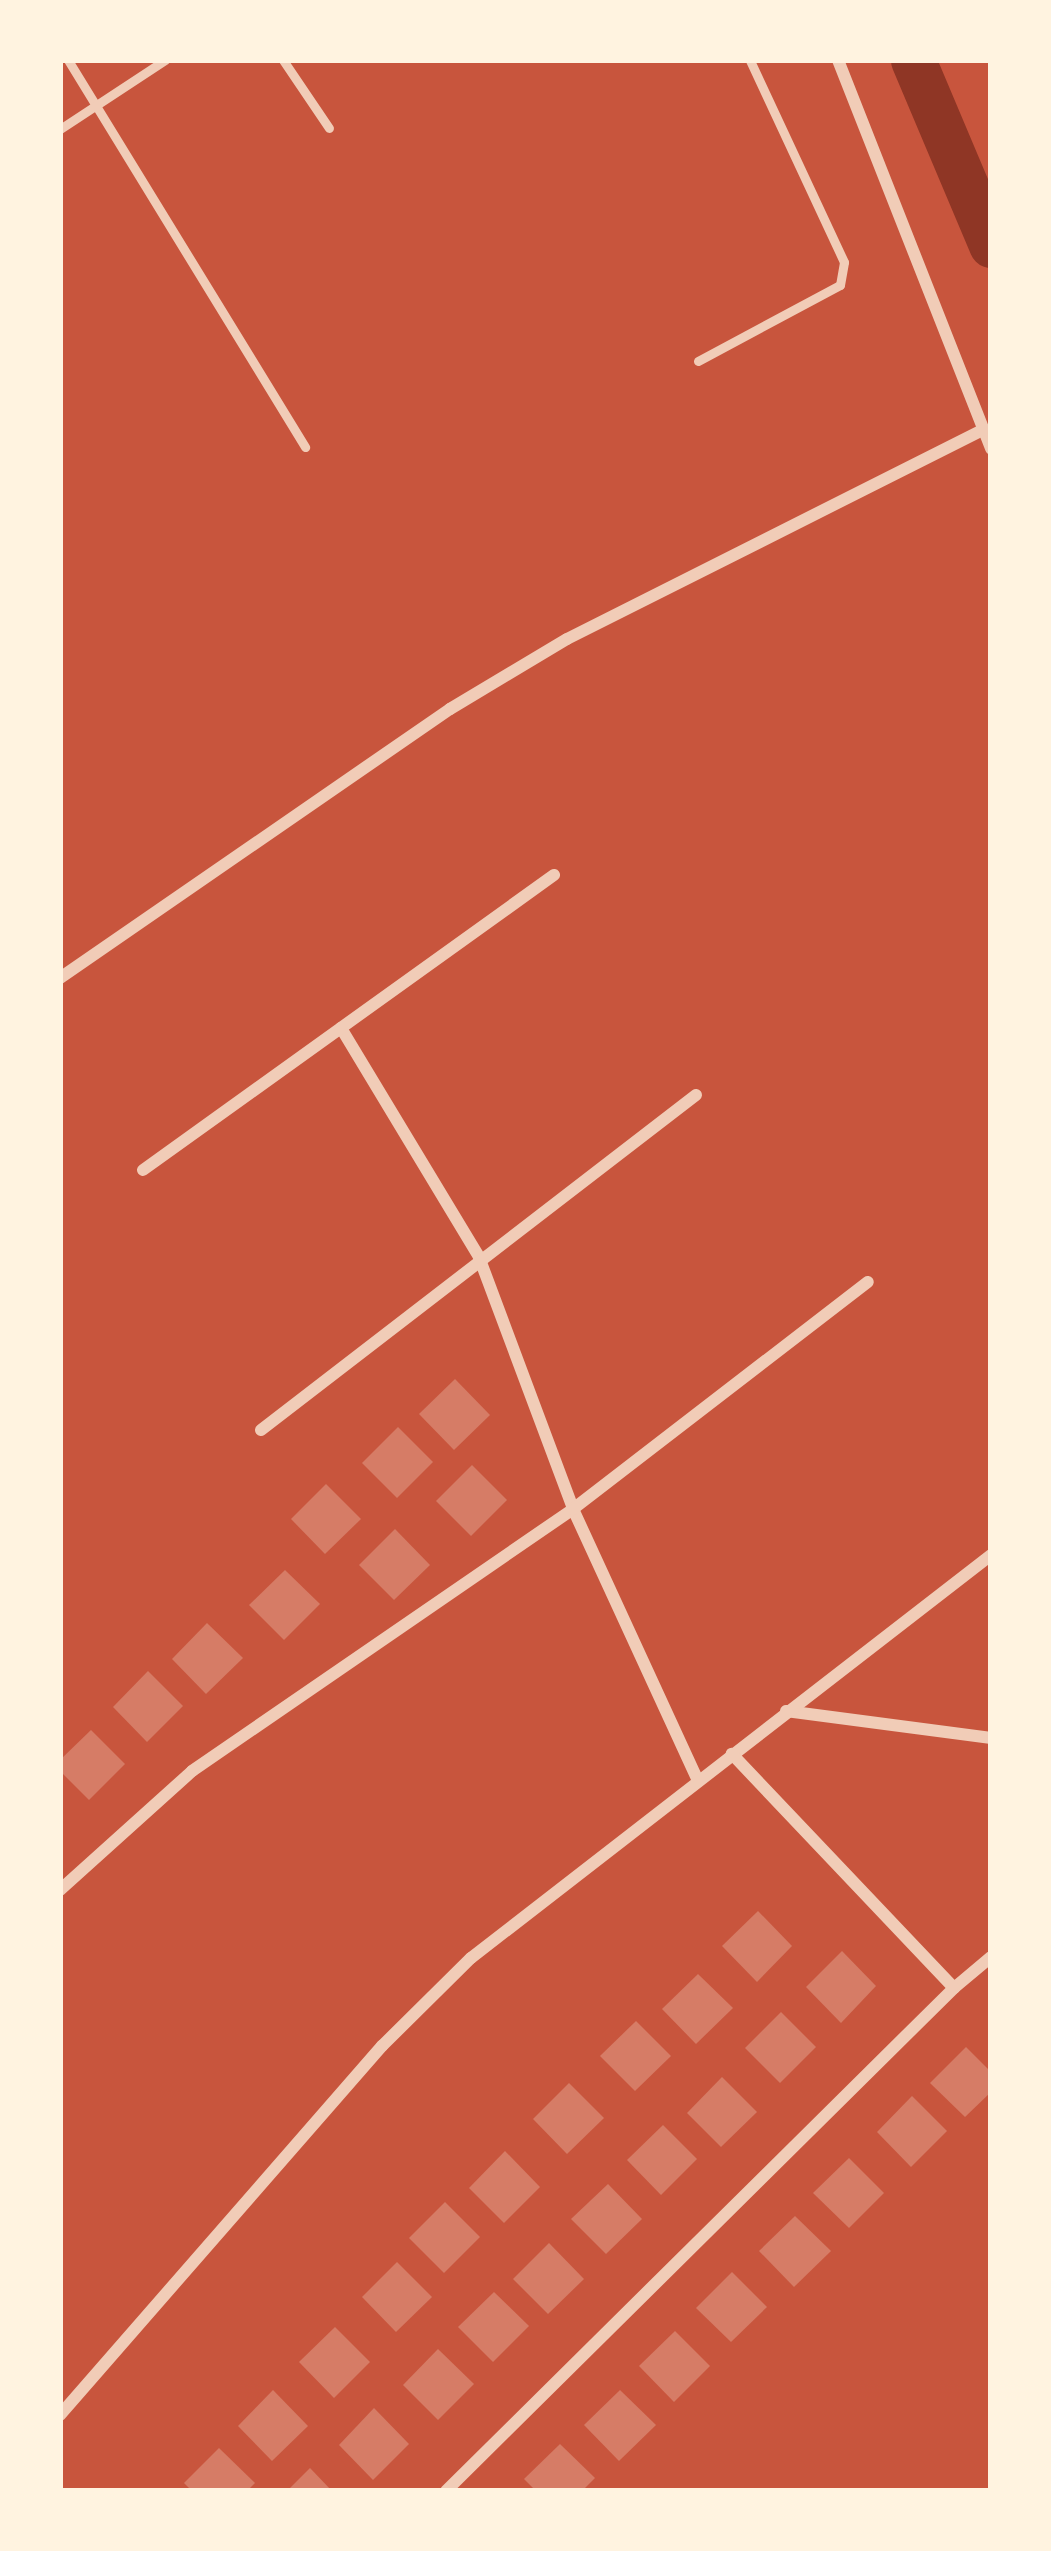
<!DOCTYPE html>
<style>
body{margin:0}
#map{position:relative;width:1051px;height:2551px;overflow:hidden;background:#c8553d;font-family:"Space Grotesk",sans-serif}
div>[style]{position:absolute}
.canal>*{height:45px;margin:-22.5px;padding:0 22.5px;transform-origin:22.5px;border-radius:22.5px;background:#8f3625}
.building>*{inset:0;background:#d67c66}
.service>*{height:9px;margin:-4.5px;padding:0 4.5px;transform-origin:4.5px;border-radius:4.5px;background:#f1ccb7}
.minor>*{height:12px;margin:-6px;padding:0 6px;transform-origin:6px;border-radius:6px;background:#f1ccb7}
span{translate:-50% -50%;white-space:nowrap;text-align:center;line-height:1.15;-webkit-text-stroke:9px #fff3e0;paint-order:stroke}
.frame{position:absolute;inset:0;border:63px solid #fff3e0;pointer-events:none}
</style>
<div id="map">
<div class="canal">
<div style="left:913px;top:60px;width:201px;rotate:67.1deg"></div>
</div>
<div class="building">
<div style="clip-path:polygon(455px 1379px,490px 1415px,454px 1450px,419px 1414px)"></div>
<div style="clip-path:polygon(398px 1427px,433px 1462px,397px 1498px,362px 1463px)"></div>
<div style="clip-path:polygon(472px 1465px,507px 1500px,471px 1536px,436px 1501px)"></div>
<div style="clip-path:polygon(326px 1484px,361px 1519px,325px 1554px,291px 1519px)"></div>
<div style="clip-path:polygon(395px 1529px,430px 1565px,394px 1600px,359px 1565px)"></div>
<div style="clip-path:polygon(285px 1570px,320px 1604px,284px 1640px,249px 1605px)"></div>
<div style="clip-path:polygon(207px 1623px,243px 1658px,206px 1694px,172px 1659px)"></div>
<div style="clip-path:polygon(148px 1671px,183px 1706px,147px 1742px,113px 1707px)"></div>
<div style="clip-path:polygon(91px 1730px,125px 1764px,89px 1800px,60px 1771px,60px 1760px)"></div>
<div style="clip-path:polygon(758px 1911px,792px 1946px,757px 1982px,722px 1946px)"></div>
<div style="clip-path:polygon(842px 1951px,876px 1986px,841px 2023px,806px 1987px)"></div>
<div style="clip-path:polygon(698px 1974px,733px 2008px,696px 2044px,662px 2009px)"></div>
<div style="clip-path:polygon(781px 2012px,816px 2047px,780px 2083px,745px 2048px)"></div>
<div style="clip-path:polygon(636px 2021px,671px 2056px,635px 2091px,600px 2056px)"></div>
<div style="clip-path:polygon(966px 2047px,991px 2072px,991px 2092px,965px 2117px,930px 2083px)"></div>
<div style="clip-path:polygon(722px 2077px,757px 2112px,721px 2147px,687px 2113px)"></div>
<div style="clip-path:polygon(569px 2083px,604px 2118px,567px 2154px,533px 2119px)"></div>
<div style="clip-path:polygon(912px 2096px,947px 2131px,911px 2167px,877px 2132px)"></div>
<div style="clip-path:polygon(663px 2125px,697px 2159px,661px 2195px,627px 2160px)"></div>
<div style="clip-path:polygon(505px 2151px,540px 2187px,504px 2223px,469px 2188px)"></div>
<div style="clip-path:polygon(849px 2158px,884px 2193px,849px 2228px,813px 2193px)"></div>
<div style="clip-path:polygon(608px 2184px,642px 2219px,606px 2254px,571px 2219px)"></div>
<div style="clip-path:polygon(445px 2202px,480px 2237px,444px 2273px,409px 2238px)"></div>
<div style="clip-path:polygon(795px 2216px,831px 2251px,794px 2287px,759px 2251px)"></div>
<div style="clip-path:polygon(549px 2243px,584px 2279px,548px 2314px,513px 2279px)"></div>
<div style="clip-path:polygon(397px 2262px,432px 2297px,396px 2332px,362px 2297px)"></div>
<div style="clip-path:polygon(732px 2272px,767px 2307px,731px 2342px,696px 2308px)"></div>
<div style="clip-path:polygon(494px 2292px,529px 2326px,493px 2362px,458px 2327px)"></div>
<div style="clip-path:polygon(335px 2327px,370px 2362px,334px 2398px,299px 2362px)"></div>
<div style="clip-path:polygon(675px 2331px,710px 2366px,674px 2402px,639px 2366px)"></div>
<div style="clip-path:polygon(438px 2349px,474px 2384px,438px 2420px,403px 2385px)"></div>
<div style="clip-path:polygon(273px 2390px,308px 2426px,272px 2461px,238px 2426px)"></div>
<div style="clip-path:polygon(620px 2390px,656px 2425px,619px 2461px,584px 2425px)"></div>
<div style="clip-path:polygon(374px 2408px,409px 2444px,373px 2480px,339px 2445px)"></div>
<div style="clip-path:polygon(560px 2444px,595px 2478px,582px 2491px,536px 2491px,524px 2479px)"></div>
<div style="clip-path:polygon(219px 2448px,255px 2483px,247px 2491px,192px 2491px,184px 2483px)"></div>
<div style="clip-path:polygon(310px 2468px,332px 2491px,287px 2491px)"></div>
</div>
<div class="service">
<div style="left:68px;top:60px;width:454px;rotate:58.5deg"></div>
<div style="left:283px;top:60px;width:82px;rotate:55.9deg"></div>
<div style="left:60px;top:129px;width:126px;rotate:-33.3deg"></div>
<div style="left:698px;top:361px;width:161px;rotate:-28.2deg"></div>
<div style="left:840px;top:285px;width:23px;rotate:-80deg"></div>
<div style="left:844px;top:262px;width:223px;rotate:-115deg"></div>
</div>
<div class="minor">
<div style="left:838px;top:60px;width:418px;rotate:68.5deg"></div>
<div style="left:60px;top:978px;width:474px;rotate:-34.6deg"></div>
<div style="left:450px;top:709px;width:136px;rotate:-30.9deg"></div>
<div style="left:567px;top:639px;width:466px;rotate:-26.7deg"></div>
<div style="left:341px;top:1028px;width:267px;rotate:58.9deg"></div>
<div style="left:479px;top:1257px;width:269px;rotate:69.5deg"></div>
<div style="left:573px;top:1509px;width:297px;rotate:65.3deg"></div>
<div style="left:143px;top:1170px;width:506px;rotate:-35.67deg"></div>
<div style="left:261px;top:1430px;width:549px;rotate:-37.6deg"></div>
<div style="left:786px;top:1711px;width:207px;rotate:7.5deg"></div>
<div style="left:60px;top:1890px;width:178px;rotate:-42deg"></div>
<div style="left:192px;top:1771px;width:462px;rotate:-34.5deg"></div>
<div style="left:573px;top:1509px;width:372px;rotate:-37.6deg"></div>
<div style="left:954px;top:1988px;width:48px;rotate:-40deg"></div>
<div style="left:60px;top:2415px;width:490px;rotate:-48.9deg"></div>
<div style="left:382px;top:2046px;width:125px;rotate:-44.7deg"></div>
<div style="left:471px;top:1958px;width:658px;rotate:-37.78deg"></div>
<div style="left:446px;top:2491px;width:715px;rotate:-44.72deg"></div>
<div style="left:954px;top:1988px;width:323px;rotate:-133.5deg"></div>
</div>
<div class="frame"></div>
</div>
